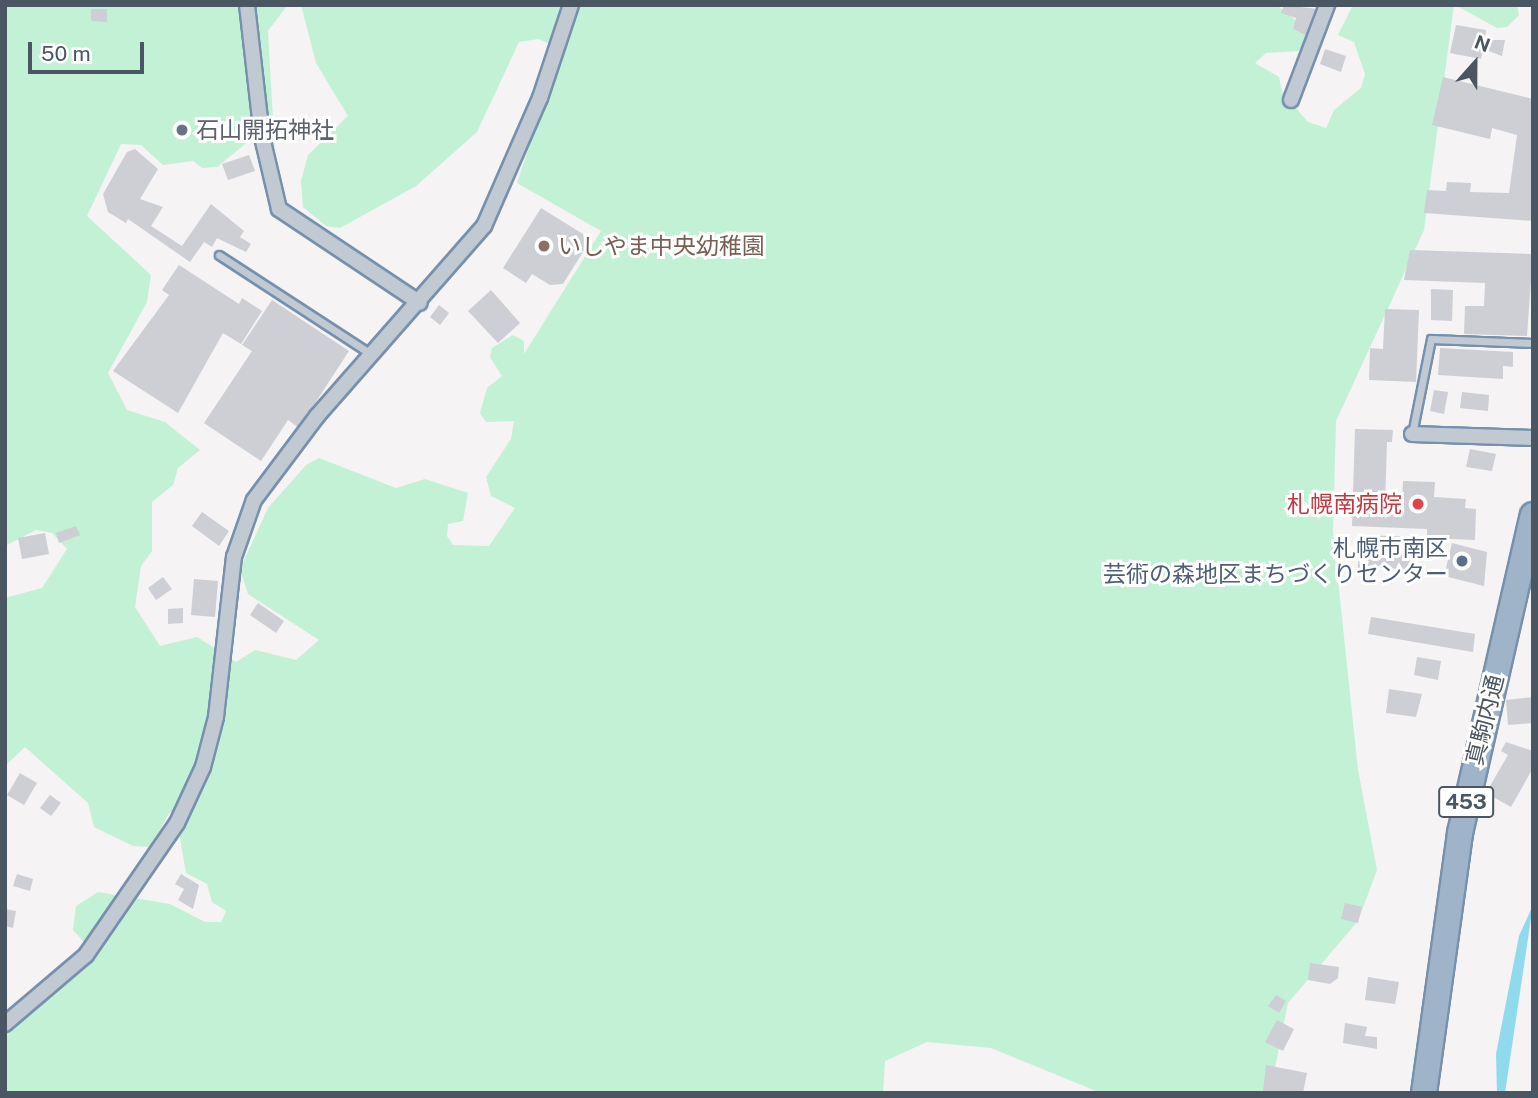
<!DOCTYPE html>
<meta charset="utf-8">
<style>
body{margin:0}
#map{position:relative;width:1538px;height:1098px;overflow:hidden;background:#f5f3f3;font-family:"Public Sans","Noto Sans JP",sans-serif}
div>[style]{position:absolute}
.green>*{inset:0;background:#c3f1d5}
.water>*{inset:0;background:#90daee}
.building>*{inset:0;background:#cdcfd5}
.roads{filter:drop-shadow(2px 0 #7690ad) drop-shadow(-2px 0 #7690ad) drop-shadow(0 2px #7690ad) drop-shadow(0 -2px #7690ad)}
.service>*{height:7px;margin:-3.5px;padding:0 3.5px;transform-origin:3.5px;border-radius:3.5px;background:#c1cad2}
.minor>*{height:14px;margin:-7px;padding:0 7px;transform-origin:7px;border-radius:7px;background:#c1cad2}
.trunk>*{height:24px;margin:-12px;padding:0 12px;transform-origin:12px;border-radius:12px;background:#9fb4c9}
.dots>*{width:19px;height:19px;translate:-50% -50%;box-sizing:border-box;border:4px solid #fff;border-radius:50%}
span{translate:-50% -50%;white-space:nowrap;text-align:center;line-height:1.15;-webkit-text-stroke:6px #fff;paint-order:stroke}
.shield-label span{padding:2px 5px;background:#fff;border:2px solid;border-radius:5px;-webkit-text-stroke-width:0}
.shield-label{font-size:21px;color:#4a5661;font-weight:700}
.worship-label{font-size:23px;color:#5b616d}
.left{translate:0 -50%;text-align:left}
.education-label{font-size:23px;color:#785e54}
.health-label{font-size:23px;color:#be3a42}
.right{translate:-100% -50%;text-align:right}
.service-label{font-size:23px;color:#4e5e75}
.street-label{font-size:23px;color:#4a5661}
.frame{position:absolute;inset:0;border:7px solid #4a5661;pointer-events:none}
.north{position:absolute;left:1440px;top:28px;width:70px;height:70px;-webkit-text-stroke:5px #fff;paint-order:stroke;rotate:21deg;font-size:19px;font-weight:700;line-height:28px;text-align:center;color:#4a5661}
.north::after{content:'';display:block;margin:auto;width:24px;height:32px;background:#4a5661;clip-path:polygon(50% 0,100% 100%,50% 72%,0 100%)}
.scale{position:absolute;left:28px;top:42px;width:116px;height:32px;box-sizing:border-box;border:4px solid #4a5661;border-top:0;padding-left:9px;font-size:21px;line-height:24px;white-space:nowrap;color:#4a5661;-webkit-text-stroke:5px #fff;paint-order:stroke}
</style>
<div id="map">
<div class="green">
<div style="clip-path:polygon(5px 5px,297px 5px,286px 7px,268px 31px,275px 156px,255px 136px,217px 167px,202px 168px,193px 161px,163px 165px,141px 145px,121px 144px,87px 216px,151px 275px,147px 302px,108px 373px,127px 410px,165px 422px,200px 450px,178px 468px,173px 485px,152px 502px,152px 551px,141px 566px,135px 607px,160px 646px,197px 637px,236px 662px,255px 650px,296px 660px,319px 640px,248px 594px,240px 569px,268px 508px,306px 465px,319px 458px,396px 488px,425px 479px,468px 493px,463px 521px,448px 524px,447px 536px,453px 545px,489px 546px,515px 508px,491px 496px,486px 477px,511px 439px,514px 421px,486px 422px,480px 413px,487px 388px,502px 376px,490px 357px,492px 348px,513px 335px,524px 341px,524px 354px,601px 231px,517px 183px,562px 49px,538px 39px,519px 42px,477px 132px,416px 186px,340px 228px,326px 226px,303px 207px,301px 181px,308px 155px,348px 116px,316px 63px,301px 5px,1277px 5px,1312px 34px,1299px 51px,1266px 53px,1255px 63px,1279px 77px,1282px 92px,1308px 122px,1326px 128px,1334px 110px,1361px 88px,1365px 74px,1354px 42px,1338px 35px,1353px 5px,1454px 5px,1424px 230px,1336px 421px,1333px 532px,1358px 770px,1377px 870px,1358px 921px,1288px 1003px,1270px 1093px,1101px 1093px,991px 1048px,927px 1042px,885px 1061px,883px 1093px,5px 1093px,5px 1027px,83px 969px,95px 954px,73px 930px,76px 906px,98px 892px,170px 904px,205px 922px,221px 922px,226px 911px,212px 902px,207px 884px,186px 873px,179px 833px,190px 808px,169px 813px,151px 847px,133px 846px,94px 827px,88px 803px,25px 747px,5px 766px,5px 598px,42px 588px,67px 549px,52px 533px,36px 530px,5px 546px)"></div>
<div style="clip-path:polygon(1455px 5px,1517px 5px,1519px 15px,1507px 27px,1497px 28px)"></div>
</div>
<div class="water">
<div style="clip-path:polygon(1533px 905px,1505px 1093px,1497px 1093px,1496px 1054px,1519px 936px)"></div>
</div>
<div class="building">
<div style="clip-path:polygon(1284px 5px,1318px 9px,1308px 36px,1293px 29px,1296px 18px,1281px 13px)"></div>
<div style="clip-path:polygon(91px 9px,107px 9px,107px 22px,91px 21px)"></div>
<div style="clip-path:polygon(1456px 25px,1486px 30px,1485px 40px,1505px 40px,1502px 56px,1483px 49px,1481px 59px,1450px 53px)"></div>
<div style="clip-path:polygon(1325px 49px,1346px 56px,1341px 72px,1320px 64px)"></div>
<div style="clip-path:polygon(1443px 77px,1533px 99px,1533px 221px,1424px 213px,1427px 190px,1446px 191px,1447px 182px,1471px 183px,1470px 192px,1509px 193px,1517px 135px,1492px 128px,1490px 139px,1432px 125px)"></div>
<div style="clip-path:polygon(135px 149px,158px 169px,140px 199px,163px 207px,151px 226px,182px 246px,211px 204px,244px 231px,240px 237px,251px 244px,246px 252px,217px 238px,212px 247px,204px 242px,190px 262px,128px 219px,126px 223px,108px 212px,103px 194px,127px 152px)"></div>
<div style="clip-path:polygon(249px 155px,255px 171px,228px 180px,222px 164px)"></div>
<div style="clip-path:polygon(541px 208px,591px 239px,563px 284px,550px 285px,532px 274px,526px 283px,503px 268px)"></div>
<div style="clip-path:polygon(1410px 250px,1533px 254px,1527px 336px,1464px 334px,1465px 306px,1484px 306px,1485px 283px,1404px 280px)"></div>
<div style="clip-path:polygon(179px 265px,239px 304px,242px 298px,262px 311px,241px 344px,223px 333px,178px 413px,113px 371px,169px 295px,162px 290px)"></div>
<div style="clip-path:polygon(1431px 289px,1453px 290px,1452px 321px,1431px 320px)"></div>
<div style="clip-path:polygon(491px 290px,520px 323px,498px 343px,468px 311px)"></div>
<div style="clip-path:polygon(272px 300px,349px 351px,299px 428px,288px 420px,261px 461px,204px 423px,252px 351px,242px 345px)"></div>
<div style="clip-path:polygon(439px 305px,449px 313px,440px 325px,430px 317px)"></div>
<div style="clip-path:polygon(1385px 309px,1419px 310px,1416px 382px,1369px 380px,1370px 348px,1383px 349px)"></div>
<div style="clip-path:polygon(1440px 348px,1513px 352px,1513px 367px,1503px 366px,1503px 379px,1438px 375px)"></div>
<div style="clip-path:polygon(1434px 390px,1448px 392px,1444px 414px,1430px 411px)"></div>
<div style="clip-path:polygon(1462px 392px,1489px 395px,1488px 411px,1460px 408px)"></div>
<div style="clip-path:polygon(1355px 429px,1393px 430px,1392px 442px,1387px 442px,1385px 503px,1402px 503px,1403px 481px,1435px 482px,1434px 497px,1466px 499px,1465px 508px,1476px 509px,1475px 540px,1427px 538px,1427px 529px,1352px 526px)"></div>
<div style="clip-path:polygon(1470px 449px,1496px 454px,1492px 471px,1466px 467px)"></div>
<div style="clip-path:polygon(202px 512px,229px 531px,219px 546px,192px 526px)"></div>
<div style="clip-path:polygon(76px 526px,80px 535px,59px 543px,56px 533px)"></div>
<div style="clip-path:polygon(45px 533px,49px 554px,22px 559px,18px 538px)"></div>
<div style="clip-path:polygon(1367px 535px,1412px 537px,1411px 569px,1358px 568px,1358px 550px,1367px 550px)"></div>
<div style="clip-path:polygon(1452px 543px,1487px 552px,1484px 586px,1444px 576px)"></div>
<div style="clip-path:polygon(163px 577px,172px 589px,156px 600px,148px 588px)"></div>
<div style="clip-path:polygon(194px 579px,218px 581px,215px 617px,191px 615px)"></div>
<div style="clip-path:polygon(258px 603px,284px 621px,276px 633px,250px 615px)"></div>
<div style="clip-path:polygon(183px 608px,183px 623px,168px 624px,168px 609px)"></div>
<div style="clip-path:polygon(1371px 617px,1475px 634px,1473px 652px,1368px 634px)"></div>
<div style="clip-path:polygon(1417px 657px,1441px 661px,1438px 680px,1414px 675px)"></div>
<div style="clip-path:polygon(1389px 689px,1422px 694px,1416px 717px,1386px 713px)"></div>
<div style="clip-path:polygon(1533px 697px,1533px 723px,1508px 725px,1506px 700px)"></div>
<div style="clip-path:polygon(1506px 742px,1533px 751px,1533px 768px,1511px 807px,1486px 793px,1508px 755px,1501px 751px)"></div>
<div style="clip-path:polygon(20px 773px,37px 783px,24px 805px,7px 795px)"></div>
<div style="clip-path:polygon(50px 795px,61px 803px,51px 816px,40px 808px)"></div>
<div style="clip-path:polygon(17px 874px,33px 879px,30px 891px,13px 886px)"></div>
<div style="clip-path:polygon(181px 874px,199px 885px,193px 909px,178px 900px,184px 889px,175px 884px)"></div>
<div style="clip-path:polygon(1345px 903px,1362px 907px,1358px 923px,1341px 919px)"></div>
<div style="clip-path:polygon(5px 909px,16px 911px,13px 928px,5px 926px)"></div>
<div style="clip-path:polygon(1310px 963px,1339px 967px,1338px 978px,1330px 984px,1308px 980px)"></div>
<div style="clip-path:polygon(1368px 977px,1399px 982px,1395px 1004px,1365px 1000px)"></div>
<div style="clip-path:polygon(1276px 995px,1286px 1001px,1279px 1013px,1268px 1006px)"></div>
<div style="clip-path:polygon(1277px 1020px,1294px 1029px,1283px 1051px,1265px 1042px)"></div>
<div style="clip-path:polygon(1345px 1023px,1367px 1027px,1365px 1036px,1377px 1037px,1377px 1049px,1343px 1043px)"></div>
<div style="clip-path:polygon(1266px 1065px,1307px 1073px,1303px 1093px,1263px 1091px)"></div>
</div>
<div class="roads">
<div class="service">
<div style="left:219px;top:255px;width:181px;rotate:33.1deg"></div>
<div style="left:1412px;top:434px;width:97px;rotate:-78.7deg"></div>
<div style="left:1431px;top:339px;width:102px;rotate:2.2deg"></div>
</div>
<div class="minor">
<div style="left:247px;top:5px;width:133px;rotate:83.5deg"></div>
<div style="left:262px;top:137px;width:74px;rotate:76.7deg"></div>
<div style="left:279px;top:209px;width:169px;rotate:33.7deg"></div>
<div style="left:1291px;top:100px;width:102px;rotate:-69.2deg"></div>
<div style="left:1412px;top:434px;width:121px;rotate:1.9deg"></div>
<div style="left:5px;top:1024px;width:106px;rotate:-40.4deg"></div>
<div style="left:86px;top:955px;width:160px;rotate:-55.4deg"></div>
<div style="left:177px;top:823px;width:62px;rotate:-65.1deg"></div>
<div style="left:203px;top:767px;width:52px;rotate:-75.4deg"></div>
<div style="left:216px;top:717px;width:161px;rotate:-83.6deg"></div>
<div style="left:234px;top:557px;width:60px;rotate:-70.7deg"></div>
<div style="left:254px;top:500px;width:105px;rotate:-53.1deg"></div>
<div style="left:317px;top:416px;width:253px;rotate:-48.7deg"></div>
<div style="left:484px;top:226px;width:140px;rotate:-66.4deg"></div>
<div style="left:540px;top:98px;width:98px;rotate:-71.6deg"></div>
</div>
<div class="trunk">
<div style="left:1424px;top:1093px;width:262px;rotate:-82.1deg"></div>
<div style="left:1460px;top:833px;width:326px;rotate:-77.1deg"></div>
</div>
</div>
<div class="dots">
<div style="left:182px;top:130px;background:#6b7280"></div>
<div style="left:544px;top:246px;background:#8d6e63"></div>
<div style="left:1418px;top:504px;background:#e0444e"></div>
<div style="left:1462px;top:561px;background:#5c6f8a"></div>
</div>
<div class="shield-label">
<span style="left:1466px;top:802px">453</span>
</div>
<div class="worship-label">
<span class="left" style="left:196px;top:130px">石山開拓神社</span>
</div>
<div class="education-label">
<span class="left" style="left:558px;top:246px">いしやま中央幼稚園</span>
</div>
<div class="health-label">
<span class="right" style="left:1402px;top:504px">札幌南病院</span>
</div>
<div class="service-label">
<span class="right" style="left:1448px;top:561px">札幌市南区<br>芸術の森地区まちづくりセンター</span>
</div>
<div class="street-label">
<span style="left:1485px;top:720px;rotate:-76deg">真駒内通</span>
</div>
<div class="frame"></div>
<div class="north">N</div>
<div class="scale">50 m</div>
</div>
